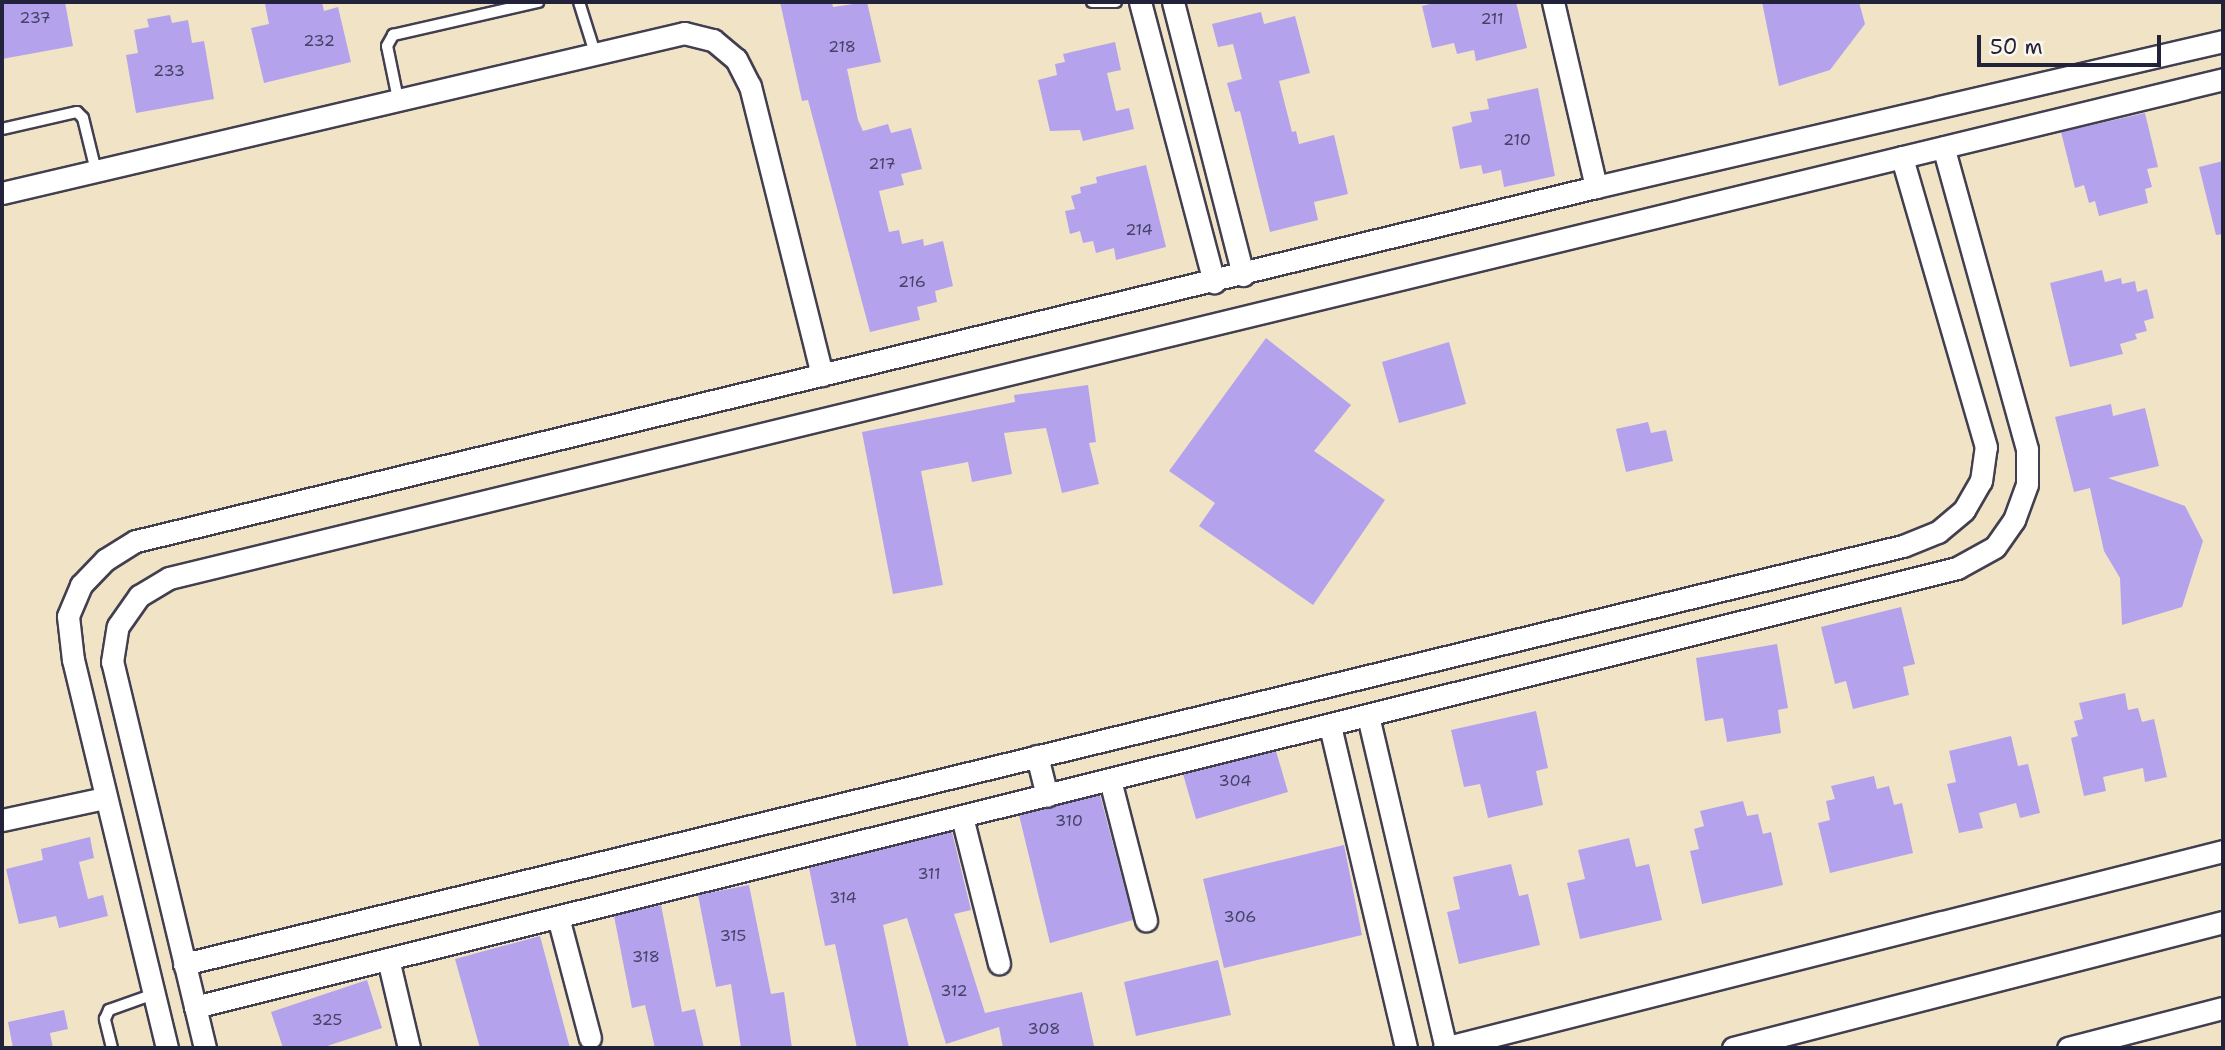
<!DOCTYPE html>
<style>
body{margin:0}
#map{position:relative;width:2225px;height:1050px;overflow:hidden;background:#f1e3c6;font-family:"Shantell Sans",sans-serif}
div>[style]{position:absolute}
.building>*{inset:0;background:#b4a3ec}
.roads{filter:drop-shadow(2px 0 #413f50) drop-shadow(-2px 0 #413f50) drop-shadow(0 2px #413f50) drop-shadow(0 -2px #413f50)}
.service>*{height:10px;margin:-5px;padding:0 5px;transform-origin:5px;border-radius:5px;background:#fff}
.minor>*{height:21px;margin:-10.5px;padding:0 10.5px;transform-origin:10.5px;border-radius:10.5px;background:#fff}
span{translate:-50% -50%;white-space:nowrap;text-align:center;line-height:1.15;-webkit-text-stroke:5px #fbf7ec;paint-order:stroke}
.number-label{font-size:16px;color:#464267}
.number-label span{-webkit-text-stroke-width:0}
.frame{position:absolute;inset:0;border:4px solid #22223b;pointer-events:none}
.scale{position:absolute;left:1977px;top:35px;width:184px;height:32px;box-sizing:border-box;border:4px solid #22223b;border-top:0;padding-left:9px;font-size:21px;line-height:24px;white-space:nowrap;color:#22223b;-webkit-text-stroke:5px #fbf7ec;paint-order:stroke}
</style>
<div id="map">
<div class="building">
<div style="clip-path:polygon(2px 2px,65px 2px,73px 46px,2px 59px)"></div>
<div style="clip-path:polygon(275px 2px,322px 2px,324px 11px,338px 7px,351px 62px,264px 83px,251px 28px,269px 24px,265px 4px)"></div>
<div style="clip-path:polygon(780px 2px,832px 2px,833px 7px,867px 2px,881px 62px,847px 69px,858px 120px,863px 131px,888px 124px,891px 133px,911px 128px,922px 169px,901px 174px,904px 185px,879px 191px,889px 232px,899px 230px,902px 244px,923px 239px,924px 246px,943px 241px,953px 286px,935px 291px,937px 302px,917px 307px,920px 320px,870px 332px,808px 100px,802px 101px)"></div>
<div style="clip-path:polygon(1438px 2px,1516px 2px,1527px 48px,1476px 61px,1474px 50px,1457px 54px,1454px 43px,1432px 48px,1422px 6px)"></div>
<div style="clip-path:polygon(1762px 2px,1859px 2px,1865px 24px,1830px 70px,1779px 86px)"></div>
<div style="clip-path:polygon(1261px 12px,1264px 24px,1295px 16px,1310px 73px,1279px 81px,1292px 132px,1296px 131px,1299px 144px,1334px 135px,1348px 194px,1314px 202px,1318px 220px,1270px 232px,1240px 111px,1235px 112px,1227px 83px,1242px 79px,1233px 44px,1218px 47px,1212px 24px)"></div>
<div style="clip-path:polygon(170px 15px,172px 23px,188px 20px,192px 43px,204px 41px,214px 99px,136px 113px,126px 55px,138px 53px,134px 30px,149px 27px,147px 19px)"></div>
<div style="clip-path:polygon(1115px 42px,1121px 70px,1107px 73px,1116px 111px,1129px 108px,1134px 129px,1083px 141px,1080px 130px,1050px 131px,1038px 80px,1057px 75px,1055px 64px,1065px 62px,1063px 54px)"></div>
<div style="clip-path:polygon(1538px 88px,1555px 176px,1504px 187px,1501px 170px,1483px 174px,1481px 165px,1460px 169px,1452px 127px,1472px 122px,1470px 112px,1489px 109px,1487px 99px)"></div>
<div style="clip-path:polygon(2145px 113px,2158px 167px,2147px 169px,2152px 187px,2145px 189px,2148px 203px,2099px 216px,2095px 201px,2089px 203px,2084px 185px,2075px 188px,2061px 132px)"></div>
<div style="clip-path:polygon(2223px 161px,2223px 234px,2216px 235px,2199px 167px)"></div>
<div style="clip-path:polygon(1146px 165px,1166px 247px,1116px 260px,1114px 248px,1096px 253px,1093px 241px,1083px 243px,1080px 231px,1070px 234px,1065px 211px,1075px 209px,1071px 196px,1081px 193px,1080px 187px,1097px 183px,1096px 177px)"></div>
<div style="clip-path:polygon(2102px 270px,2105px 282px,2121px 278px,2122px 284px,2135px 281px,2137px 292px,2147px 289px,2154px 318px,2144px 321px,2147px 331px,2135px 334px,2137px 339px,2120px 344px,2123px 354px,2070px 367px,2050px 283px)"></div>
<div style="clip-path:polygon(1266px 338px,1351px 405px,1314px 451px,1385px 500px,1313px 605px,1199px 526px,1215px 503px,1169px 471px)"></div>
<div style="clip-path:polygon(1449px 342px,1466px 404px,1399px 423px,1382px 362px)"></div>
<div style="clip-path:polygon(1088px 385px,1096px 442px,1089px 443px,1099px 484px,1062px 493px,1046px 428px,1004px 433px,1012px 474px,972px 482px,968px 462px,921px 471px,943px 585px,893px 594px,862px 432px,1015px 402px,1014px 395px)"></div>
<div style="clip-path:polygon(2111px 404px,2113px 416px,2145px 408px,2159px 466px,2108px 478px,2185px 506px,2203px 541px,2182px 607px,2122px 625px,2120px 578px,2104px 551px,2090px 488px,2074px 492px,2055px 417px)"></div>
<div style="clip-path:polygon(1648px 422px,1651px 433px,1666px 430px,1673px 461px,1626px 472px,1616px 429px)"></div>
<div style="clip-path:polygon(1901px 607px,1915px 664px,1903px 667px,1909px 695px,1853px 709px,1846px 681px,1835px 684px,1821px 627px)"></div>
<div style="clip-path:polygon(1777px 644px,1788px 708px,1778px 710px,1781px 733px,1727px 742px,1723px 718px,1705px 721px,1696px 658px)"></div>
<div style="clip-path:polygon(2125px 693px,2128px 710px,2138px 708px,2142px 722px,2154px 719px,2167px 777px,2145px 782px,2143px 768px,2103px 777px,2106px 791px,2084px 796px,2071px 738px,2078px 736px,2074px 721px,2083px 719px,2079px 703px)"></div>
<div style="clip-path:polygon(1536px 711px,1548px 768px,1536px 771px,1543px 805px,1488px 818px,1480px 784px,1464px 787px,1451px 730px)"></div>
<div style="clip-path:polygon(2011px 736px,2018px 766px,2028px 764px,2040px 813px,2020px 818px,2016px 803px,1979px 813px,1983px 828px,1959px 833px,1947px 784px,1956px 782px,1949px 751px)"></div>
<div style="clip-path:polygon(1276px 751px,1288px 792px,1196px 819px,1183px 774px)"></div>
<div style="clip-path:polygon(1874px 776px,1877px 789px,1889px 786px,1894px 805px,1902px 803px,1913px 853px,1830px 873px,1818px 823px,1830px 820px,1826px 801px,1835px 799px,1831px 786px)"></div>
<div style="clip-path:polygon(1100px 795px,1133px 920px,1050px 943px,1019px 815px)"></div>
<div style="clip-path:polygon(1743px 801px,1747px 816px,1758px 814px,1763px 834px,1771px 832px,1783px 885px,1702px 904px,1690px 851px,1699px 849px,1694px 829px,1704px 826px,1700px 811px)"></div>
<div style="clip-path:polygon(952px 832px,971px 910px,954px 914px,985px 1013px,1082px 992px,1094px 1046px,1003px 1048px,999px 1027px,946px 1044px,907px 918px,883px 925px,909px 1048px,857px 1048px,835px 944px,825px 946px,809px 868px)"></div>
<div style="clip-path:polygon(90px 837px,94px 858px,79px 862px,88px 899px,103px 895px,108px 916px,59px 928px,56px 916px,19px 924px,6px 869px,43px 860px,41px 849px)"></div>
<div style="clip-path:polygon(1629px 838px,1636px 867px,1649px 864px,1662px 920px,1580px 939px,1567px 883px,1585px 879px,1578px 850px)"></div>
<div style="clip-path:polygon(1344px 845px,1362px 935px,1224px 968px,1203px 879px)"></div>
<div style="clip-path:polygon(1511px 864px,1519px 896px,1528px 894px,1540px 945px,1459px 964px,1447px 912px,1460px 909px,1453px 877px)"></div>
<div style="clip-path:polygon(749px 885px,771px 994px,784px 992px,792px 1048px,741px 1048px,731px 984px,716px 987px,698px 895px)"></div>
<div style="clip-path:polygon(661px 905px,682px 1012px,695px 1009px,704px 1048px,655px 1048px,645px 1005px,632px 1008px,614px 916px)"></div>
<div style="clip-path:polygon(540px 936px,570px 1048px,480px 1048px,455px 959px)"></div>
<div style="clip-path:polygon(1218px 960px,1231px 1015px,1136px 1036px,1124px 982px)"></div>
<div style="clip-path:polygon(367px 980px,382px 1028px,321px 1048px,283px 1048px,271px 1012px)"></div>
<div style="clip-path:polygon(64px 1010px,68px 1029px,50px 1033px,53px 1048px,13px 1048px,8px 1022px)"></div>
</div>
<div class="roads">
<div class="service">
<div style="left:579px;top:2px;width:53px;rotate:72.6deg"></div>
<div style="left:1092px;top:2px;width:24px"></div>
<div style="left:398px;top:99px;width:54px;rotate:-101.7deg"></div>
<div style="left:387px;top:46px;width:13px;rotate:-61deg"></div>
<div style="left:393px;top:35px;width:149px;rotate:-12.8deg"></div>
<div style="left:2px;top:129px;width:77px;rotate:-12.8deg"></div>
<div style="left:77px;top:112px;width:8px;rotate:45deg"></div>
<div style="left:83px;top:118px;width:55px;rotate:76.2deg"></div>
<div style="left:112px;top:1048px;width:30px;rotate:-104deg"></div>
<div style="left:105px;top:1019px;width:10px;rotate:-66deg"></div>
<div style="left:109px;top:1010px;width:48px;rotate:-19.6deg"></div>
</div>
<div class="minor">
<div style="left:1140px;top:2px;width:290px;rotate:75.2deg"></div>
<div style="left:1173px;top:2px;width:282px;rotate:75.6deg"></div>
<div style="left:1553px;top:2px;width:190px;rotate:76.9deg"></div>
<div style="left:2px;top:193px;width:701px;rotate:-13.2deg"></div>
<div style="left:684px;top:33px;width:30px;rotate:14deg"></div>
<div style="left:713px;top:40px;width:30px;rotate:40deg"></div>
<div style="left:736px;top:59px;width:30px;rotate:63deg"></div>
<div style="left:750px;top:86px;width:298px;rotate:76deg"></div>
<div style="left:1368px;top:716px;width:341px;rotate:76.8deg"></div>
<div style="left:1330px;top:726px;width:331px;rotate:76.7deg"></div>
<div style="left:1037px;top:756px;width:41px;rotate:76deg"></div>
<div style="left:1110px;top:780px;width:145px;rotate:75.6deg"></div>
<div style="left:962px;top:817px;width:151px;rotate:75.8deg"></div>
<div style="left:2px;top:820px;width:105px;rotate:-12.1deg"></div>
<div style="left:558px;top:917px;width:125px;rotate:75.2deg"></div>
<div style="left:388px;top:959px;width:91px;rotate:76.7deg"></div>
<div style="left:184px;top:964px;width:1769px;rotate:-13.67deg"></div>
<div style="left:1903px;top:546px;width:38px;rotate:-22deg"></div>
<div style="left:1938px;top:532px;width:34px;rotate:-40deg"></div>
<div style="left:1964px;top:510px;width:34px;rotate:-60deg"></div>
<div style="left:1981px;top:481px;width:34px;rotate:-82deg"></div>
<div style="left:1986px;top:447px;width:302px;rotate:-106.2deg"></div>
<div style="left:195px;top:1007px;width:1816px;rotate:-13.99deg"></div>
<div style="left:1957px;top:568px;width:43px;rotate:-28.9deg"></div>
<div style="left:1995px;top:547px;width:33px;rotate:-55deg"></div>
<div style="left:2014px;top:520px;width:38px;rotate:-70deg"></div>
<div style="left:2027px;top:484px;width:35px;rotate:-90deg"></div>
<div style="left:2027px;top:449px;width:313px;rotate:-105.5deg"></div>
<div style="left:167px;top:1048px;width:399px;rotate:-103.6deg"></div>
<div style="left:73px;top:660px;width:44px;rotate:-96.5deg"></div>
<div style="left:68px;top:616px;width:34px;rotate:-67deg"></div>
<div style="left:81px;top:585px;width:35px;rotate:-46deg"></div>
<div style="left:105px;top:560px;width:36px;rotate:-32deg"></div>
<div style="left:136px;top:541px;width:1502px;rotate:-13.63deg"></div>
<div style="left:1596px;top:187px;width:644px;rotate:-13.11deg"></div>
<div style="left:205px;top:1048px;width:397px;rotate:-103.5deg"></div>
<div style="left:112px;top:662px;width:36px;rotate:-81deg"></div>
<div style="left:118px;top:626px;width:37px;rotate:-55deg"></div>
<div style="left:139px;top:596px;width:35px;rotate:-31deg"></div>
<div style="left:169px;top:578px;width:2114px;rotate:-13.65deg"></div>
<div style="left:1444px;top:1048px;width:804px;rotate:-14.19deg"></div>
<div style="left:1733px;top:1048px;width:506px;rotate:-14.42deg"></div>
<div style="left:2068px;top:1048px;width:160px;rotate:-14.5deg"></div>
</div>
</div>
<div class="number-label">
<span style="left:35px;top:18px">237</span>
<span style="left:1492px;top:19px">211</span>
<span style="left:319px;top:41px">232</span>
<span style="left:842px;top:47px">218</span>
<span style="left:169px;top:71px">233</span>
<span style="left:1517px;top:140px">210</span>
<span style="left:882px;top:164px">217</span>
<span style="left:1139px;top:230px">214</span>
<span style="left:912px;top:282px">216</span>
<span style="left:1235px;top:781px">304</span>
<span style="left:1069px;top:821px">310</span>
<span style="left:929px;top:874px">311</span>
<span style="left:843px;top:898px">314</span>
<span style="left:1240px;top:917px">306</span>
<span style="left:733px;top:936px">315</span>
<span style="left:646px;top:957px">318</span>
<span style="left:954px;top:991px">312</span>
<span style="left:327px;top:1020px">325</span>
<span style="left:1044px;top:1029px">308</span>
</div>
<div class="frame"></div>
<div class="scale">50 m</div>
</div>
